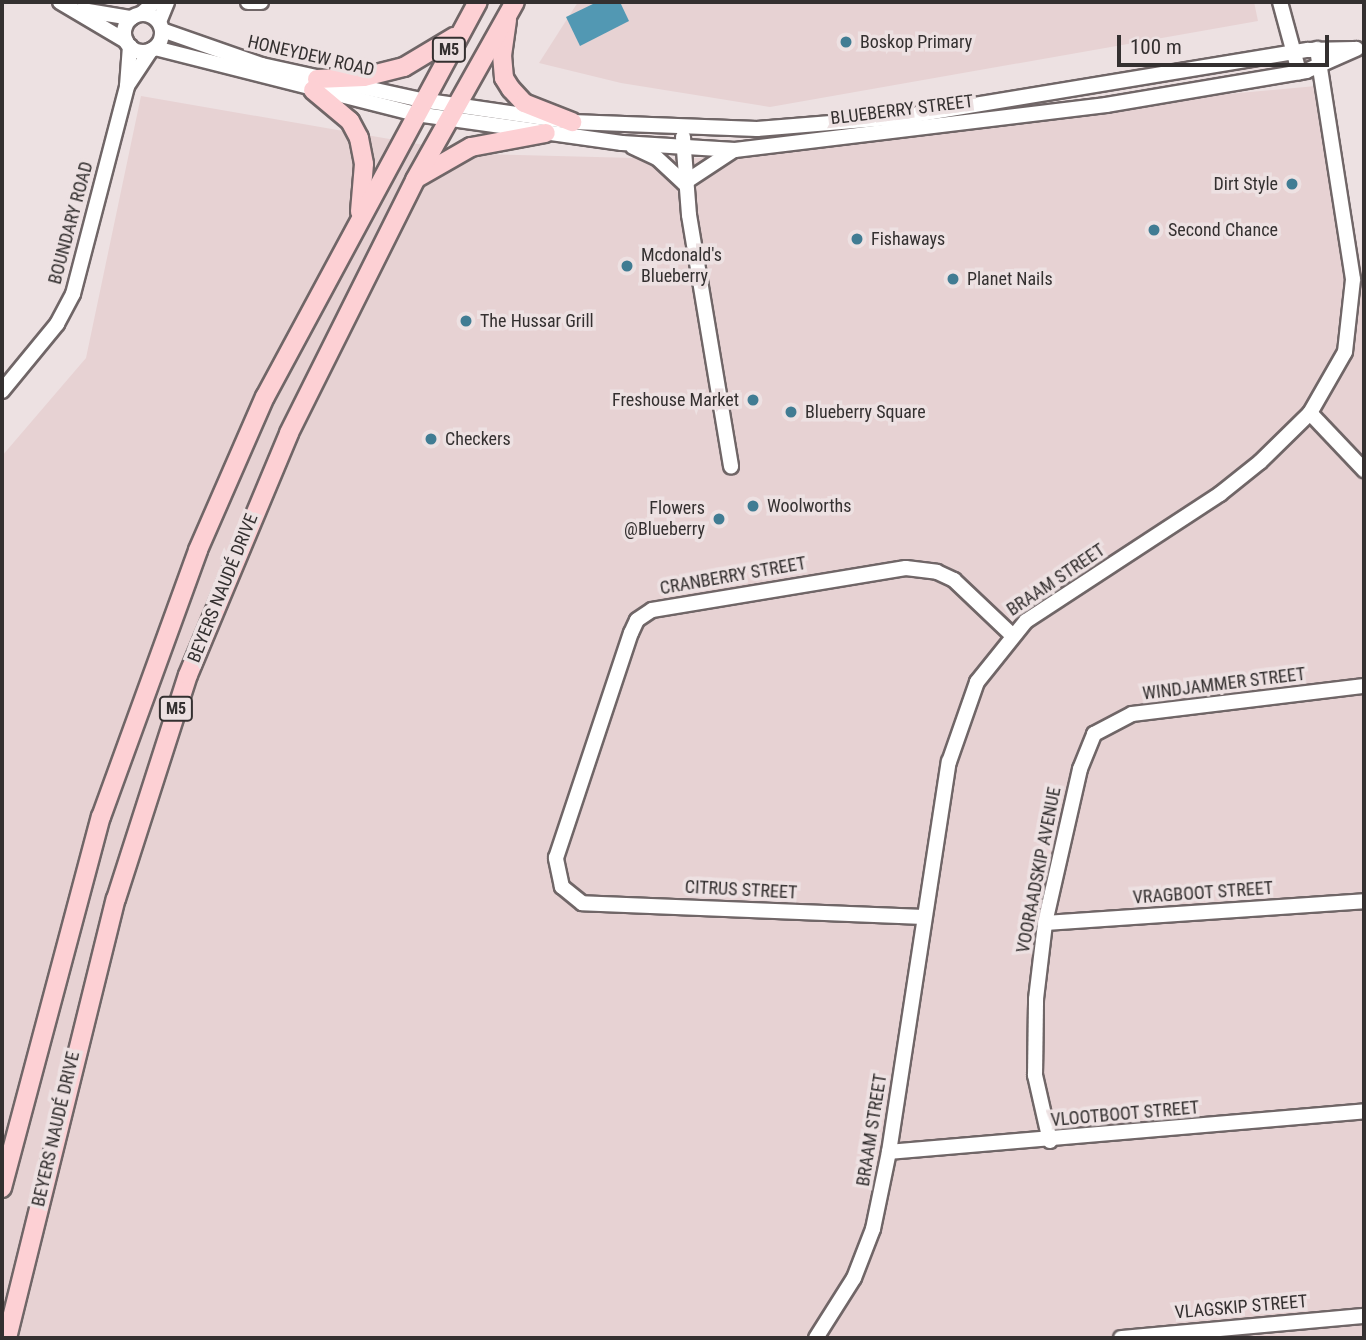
<!DOCTYPE html>
<meta charset="utf-8">
<style>
body{margin:0}
#map{position:relative;width:1366px;height:1340px;overflow:hidden;background:#ede1e2;font-family:"Roboto Condensed",sans-serif}
div>[style]{position:absolute}
.built>*{inset:0;background:#e7d2d3}
.water>*{inset:0;background:#5298b3}
.roads{filter:drop-shadow(2px 0 #706667) drop-shadow(-2px 0 #706667) drop-shadow(0 2px #706667) drop-shadow(0 -2px #706667)}
.minor>*{height:14px;margin:-7px;padding:0 7px;transform-origin:7px;border-radius:7px;background:#fff}
.minor>.ring{margin:-7px;padding:0;box-sizing:content-box;background:none;border:14px solid #fff;border-radius:50%}
.major>*{height:18px;margin:-9px;padding:0 9px;transform-origin:9px;border-radius:9px;background:#fdd0d4}
.dots>*{width:19px;height:19px;translate:-50% -50%;box-sizing:border-box;border:4px solid #ede1e2;border-radius:50%}
span{translate:-50% -50%;white-space:nowrap;text-align:center;line-height:1.15;-webkit-text-stroke:7px #ede1e2;paint-order:stroke}
.shield-label span{padding:2px 5px;background:#ede1e2;border:2px solid;border-radius:5px;-webkit-text-stroke-width:0}
.shield-label{font-size:16px;color:#343030;font-weight:700}
.poi-label{font-size:18px;color:#343030}
.left{translate:0 -50%;text-align:left}
.right{translate:-100% -50%;text-align:right}
.street-label{font-size:18px;color:#343030}
.frame{position:absolute;inset:0;border:4px solid #343030;pointer-events:none}
.scale{position:absolute;left:1117px;top:35px;width:212px;height:32px;box-sizing:border-box;border:4px solid #343030;border-top:0;padding-left:9px;font-size:21px;line-height:24px;white-space:nowrap;color:#343030;-webkit-text-stroke:5px #ede1e2;paint-order:stroke}
</style>
<div id="map">
<div class="built">
<div style="clip-path:polygon(578px 2px,1254px 2px,1258px 21px,770px 107px,621px 83px,539px 63px)"></div>
<div style="clip-path:polygon(1327px 85px,1364px 283px,1364px 1338px,2px 1338px,2px 456px,86px 358px,141px 96px,476px 154px,674px 159px,746px 156px,1106px 105px)"></div>
</div>
<div class="water">
<div style="clip-path:polygon(597px 2px,620px 2px,629px 21px,580px 46px,566px 17px)"></div>
</div>
<div class="roads">
<div class="minor">
<div style="left:60px;top:2px;width:77px;rotate:30.6deg"></div>
<div style="left:248px;top:2px;width:13px"></div>
<div style="left:1280px;top:2px;width:73px;rotate:74.8deg"></div>
<div style="left:82px;top:10px;width:50px;rotate:9.3deg"></div>
<div style="left:141px;top:14px;width:18px;rotate:-41deg"></div>
<div class="ring" style="left:124px;top:14px;width:24px;height:24px"></div>
<div style="left:159px;top:22px;width:22px;rotate:-68deg"></div>
<div style="left:162px;top:30px;width:106px;rotate:19.3deg"></div>
<div style="left:262px;top:65px;width:163px;rotate:12.4deg"></div>
<div style="left:421px;top:100px;width:153px;rotate:8.3deg"></div>
<div style="left:572px;top:122px;width:185px;rotate:2.2deg"></div>
<div style="left:757px;top:129px;width:145px;rotate:-4.7deg"></div>
<div style="left:902px;top:117px;width:411px;rotate:-9.4deg"></div>
<div style="left:1308px;top:50px;width:46px;rotate:-1.2deg"></div>
<div style="left:155px;top:48px;width:269px;rotate:14.2deg"></div>
<div style="left:416px;top:114px;width:208px;rotate:8deg"></div>
<div style="left:622px;top:143px;width:113px;rotate:3.5deg"></div>
<div style="left:735px;top:150px;width:374px;rotate:-6.9deg"></div>
<div style="left:1106px;top:105px;width:203px;rotate:-9.6deg"></div>
<div style="left:1306px;top:71px;width:55px;rotate:-23.7deg"></div>
<div style="left:127px;top:86px;width:43px;rotate:-56.3deg"></div>
<div style="left:683px;top:137px;width:78px;rotate:85.6deg"></div>
<div style="left:689px;top:215px;width:255px;rotate:80.5deg"></div>
<div style="left:633px;top:147px;width:26px;rotate:25deg"></div>
<div style="left:657px;top:158px;width:37px;rotate:43deg"></div>
<div style="left:684px;top:183px;width:60px;rotate:-33.4deg"></div>
<div style="left:2px;top:391px;width:87px;rotate:-50.6deg"></div>
<div style="left:57px;top:324px;width:34px;rotate:-62deg"></div>
<div style="left:73px;top:294px;width:215px;rotate:-75.4deg"></div>
<div style="left:127px;top:86px;width:40px;rotate:-85.7deg"></div>
<div style="left:1310px;top:413px;width:79px;rotate:46.5deg"></div>
<div style="left:924px;top:917px;width:342px;rotate:-177.7deg"></div>
<div style="left:582px;top:903px;width:26px;rotate:-141deg"></div>
<div style="left:562px;top:887px;width:30px;rotate:-102deg"></div>
<div style="left:556px;top:858px;width:237px;rotate:-71.6deg"></div>
<div style="left:631px;top:633px;width:14px;rotate:-65deg"></div>
<div style="left:637px;top:620px;width:18px;rotate:-34deg"></div>
<div style="left:652px;top:610px;width:257px;rotate:-9.4deg"></div>
<div style="left:906px;top:568px;width:31px;rotate:7deg"></div>
<div style="left:937px;top:572px;width:19px;rotate:25deg"></div>
<div style="left:954px;top:580px;width:79px;rotate:43.5deg"></div>
<div style="left:1045px;top:923px;width:320px;rotate:-3.9deg"></div>
<div style="left:1050px;top:1141px;width:68px;rotate:-102.8deg"></div>
<div style="left:1035px;top:1075px;width:76px;rotate:-89.2deg"></div>
<div style="left:1036px;top:999px;width:77px;rotate:-83.2deg"></div>
<div style="left:1045px;top:923px;width:158px;rotate:-77.2deg"></div>
<div style="left:1080px;top:769px;width:38px;rotate:-68deg"></div>
<div style="left:1094px;top:734px;width:43px;rotate:-27.8deg"></div>
<div style="left:1132px;top:714px;width:234px;rotate:-6.9deg"></div>
<div style="left:889px;top:1152px;width:477px;rotate:-4.9deg"></div>
<div style="left:816px;top:1338px;width:71px;rotate:-57.7deg"></div>
<div style="left:854px;top:1278px;width:53px;rotate:-68.8deg"></div>
<div style="left:873px;top:1229px;width:79px;rotate:-78.3deg"></div>
<div style="left:889px;top:1152px;width:395px;rotate:-81.3deg"></div>
<div style="left:949px;top:762px;width:85px;rotate:-70.7deg"></div>
<div style="left:977px;top:682px;width:78px;rotate:-51.2deg"></div>
<div style="left:1026px;top:621px;width:232px;rotate:-33.2deg"></div>
<div style="left:1220px;top:494px;width:51px;rotate:-38.7deg"></div>
<div style="left:1260px;top:462px;width:70px;rotate:-44.4deg"></div>
<div style="left:1310px;top:413px;width:70px;rotate:-60.2deg"></div>
<div style="left:1345px;top:352px;width:73px;rotate:-83.7deg"></div>
<div style="left:1353px;top:279px;width:233px;rotate:-98.9deg"></div>
<div style="left:1121px;top:1338px;width:244px;rotate:-5.2deg"></div>
</div>
<div class="major">
<div style="left:507px;top:20px;width:35px;rotate:98deg"></div>
<div style="left:502px;top:55px;width:23px;rotate:85deg"></div>
<div style="left:504px;top:78px;width:13px;rotate:58deg"></div>
<div style="left:511px;top:89px;width:19px;rotate:47deg"></div>
<div style="left:524px;top:103px;width:52px;rotate:21.6deg"></div>
<div style="left:317px;top:79px;width:47px;rotate:-2.4deg"></div>
<div style="left:364px;top:77px;width:41px;rotate:-14deg"></div>
<div style="left:404px;top:67px;width:58px;rotate:-31deg"></div>
<div style="left:313px;top:90px;width:48px;rotate:40deg"></div>
<div style="left:350px;top:121px;width:19px;rotate:62deg"></div>
<div style="left:359px;top:138px;width:26px;rotate:79deg"></div>
<div style="left:364px;top:164px;width:48px;rotate:94.8deg"></div>
<div style="left:417px;top:178px;width:62px;rotate:-29.9deg"></div>
<div style="left:471px;top:147px;width:76px;rotate:-10.6deg"></div>
<div style="left:2px;top:1188px;width:384px;rotate:-75.1deg"></div>
<div style="left:101px;top:817px;width:284px;rotate:-70deg"></div>
<div style="left:198px;top:550px;width:167px;rotate:-66.4deg"></div>
<div style="left:265px;top:397px;width:449px;rotate:-61.7deg"></div>
<div style="left:7px;top:1338px;width:452px;rotate:-76.1deg"></div>
<div style="left:116px;top:899px;width:235px;rotate:-72.2deg"></div>
<div style="left:188px;top:675px;width:262px;rotate:-67.3deg"></div>
<div style="left:289px;top:433px;width:283px;rotate:-63.5deg"></div>
<div style="left:415px;top:180px;width:204px;rotate:-60.7deg"></div>
</div>
</div>
<div class="dots">
<div style="left:846px;top:42px;background:#407c93"></div>
<div style="left:1292px;top:184px;background:#407c93"></div>
<div style="left:1154px;top:230px;background:#407c93"></div>
<div style="left:857px;top:239px;background:#407c93"></div>
<div style="left:627px;top:266px;background:#407c93"></div>
<div style="left:953px;top:279px;background:#407c93"></div>
<div style="left:466px;top:321px;background:#407c93"></div>
<div style="left:753px;top:400px;background:#407c93"></div>
<div style="left:791px;top:412px;background:#407c93"></div>
<div style="left:431px;top:439px;background:#407c93"></div>
<div style="left:753px;top:506px;background:#407c93"></div>
<div style="left:719px;top:519px;background:#407c93"></div>
</div>
<div class="shield-label">
<span style="left:449px;top:50px">M5</span>
<span style="left:176px;top:709px">M5</span>
</div>
<div class="poi-label">
<span class="left" style="left:860px;top:42px">Boskop Primary</span>
<span class="right" style="left:1278px;top:184px">Dirt Style</span>
<span class="left" style="left:1168px;top:230px">Second Chance</span>
<span class="left" style="left:871px;top:239px">Fishaways</span>
<span class="left" style="left:641px;top:266px">Mcdonald's<br>Blueberry</span>
<span class="left" style="left:967px;top:279px">Planet Nails</span>
<span class="left" style="left:480px;top:321px">The Hussar Grill</span>
<span class="right" style="left:739px;top:400px">Freshouse Market</span>
<span class="left" style="left:805px;top:412px">Blueberry Square</span>
<span class="left" style="left:445px;top:439px">Checkers</span>
<span class="left" style="left:767px;top:506px">Woolworths</span>
<span class="right" style="left:705px;top:519px">Flowers<br>@Blueberry</span>
</div>
<div class="street-label">
<span style="left:311px;top:56px;rotate:13deg">HONEYDEW ROAD</span>
<span style="left:902px;top:110px;rotate:-7deg">BLUEBERRY STREET</span>
<span style="left:71px;top:223px;rotate:-75deg">BOUNDARY ROAD</span>
<span style="left:733px;top:576px;rotate:-10deg">CRANBERRY STREET</span>
<span style="left:1056px;top:580px;rotate:-34deg">BRAAM STREET</span>
<span style="left:223px;top:588px;rotate:-68deg">BEYERS NAUDÉ DRIVE</span>
<span style="left:1224px;top:684px;rotate:-7deg">WINDJAMMER STREET</span>
<span style="left:1039px;top:870px;rotate:-79deg">VOORAADSKIP AVENUE</span>
<span style="left:741px;top:890px;rotate:3deg">CITRUS STREET</span>
<span style="left:1203px;top:893px;rotate:-4deg">VRAGBOOT STREET</span>
<span style="left:1125px;top:1114px;rotate:-5deg">VLOOTBOOT STREET</span>
<span style="left:56px;top:1129px;rotate:-77deg">BEYERS NAUDÉ DRIVE</span>
<span style="left:872px;top:1130px;rotate:-81deg">BRAAM STREET</span>
<span style="left:1241px;top:1307px;rotate:-5deg">VLAGSKIP STREET</span>
</div>
<div class="frame"></div>
<div class="scale">100 m</div>
</div>
